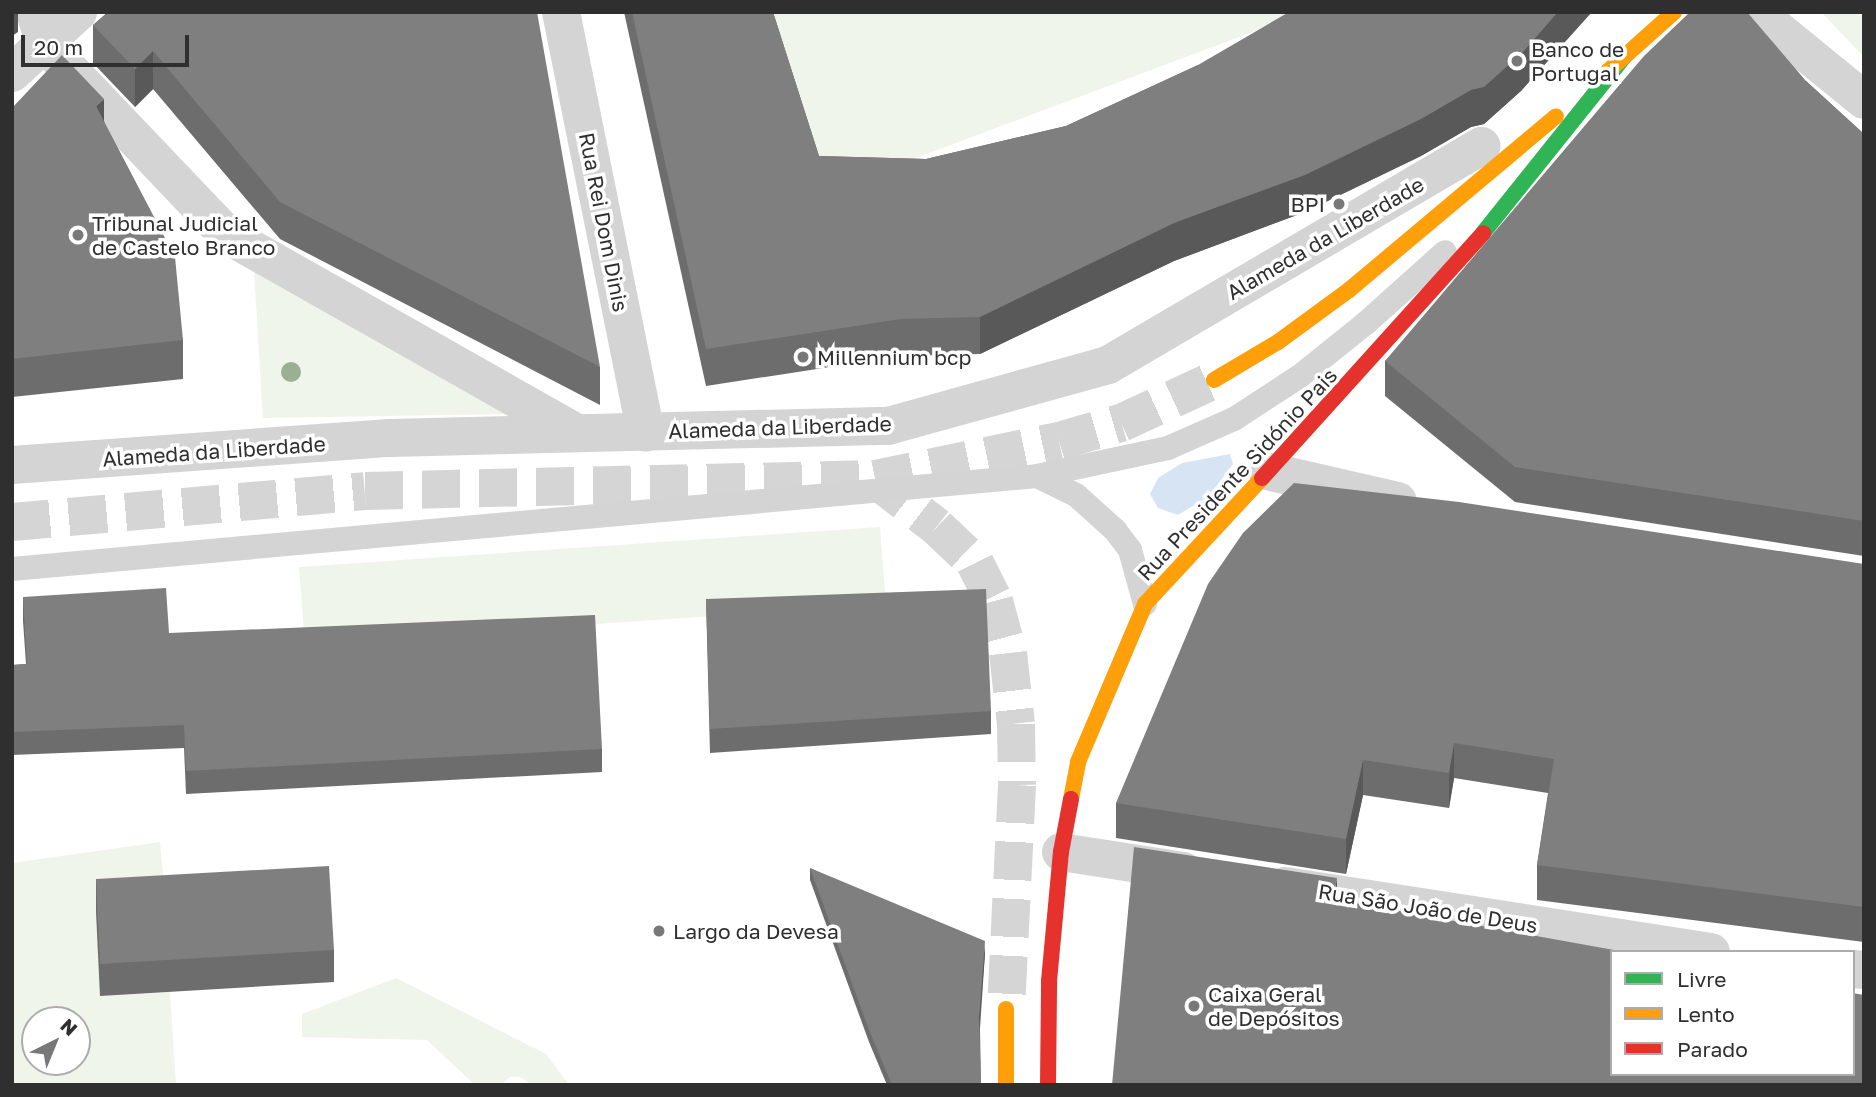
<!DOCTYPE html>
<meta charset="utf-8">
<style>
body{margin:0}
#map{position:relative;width:1876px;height:1097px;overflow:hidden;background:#fff;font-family:"Golos Text",sans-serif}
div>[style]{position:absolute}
.green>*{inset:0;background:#eff5eb}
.water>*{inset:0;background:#d7e4f4}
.secondary-tunnel>*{height:38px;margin-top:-19px;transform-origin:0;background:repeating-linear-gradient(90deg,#d5d5d5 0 38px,transparent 0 57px)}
.lane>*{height:24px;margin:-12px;padding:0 12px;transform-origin:12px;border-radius:12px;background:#d4d4d4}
.street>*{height:38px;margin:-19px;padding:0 19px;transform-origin:19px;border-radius:19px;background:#d4d4d4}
.fast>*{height:16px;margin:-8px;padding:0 8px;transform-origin:8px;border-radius:8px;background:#30b455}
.slow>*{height:16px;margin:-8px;padding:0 8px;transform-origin:8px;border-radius:8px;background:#ff9f0a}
.jam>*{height:16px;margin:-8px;padding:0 8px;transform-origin:8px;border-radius:8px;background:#e5322d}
.trees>*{width:20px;height:20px;margin:-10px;border-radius:50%;background:#9baf92}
.wall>*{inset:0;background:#6d6d6d}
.shaded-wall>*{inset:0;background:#595959}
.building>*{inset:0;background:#7f7f7f}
.dots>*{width:19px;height:19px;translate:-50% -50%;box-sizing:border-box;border:4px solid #fff;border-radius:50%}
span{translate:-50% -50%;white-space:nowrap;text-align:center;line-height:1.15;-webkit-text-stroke:7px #fff;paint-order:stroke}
.poi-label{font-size:21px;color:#2f2f2f}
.left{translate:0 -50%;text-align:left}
.right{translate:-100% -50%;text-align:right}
.street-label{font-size:21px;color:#2f2f2f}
.frame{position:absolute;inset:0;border:14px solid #2f2f2f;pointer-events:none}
.legend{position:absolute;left:1610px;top:950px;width:245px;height:126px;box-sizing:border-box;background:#fff;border:2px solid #acacac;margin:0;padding:9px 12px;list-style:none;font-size:21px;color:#2f2f2f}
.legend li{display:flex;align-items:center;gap:14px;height:35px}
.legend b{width:35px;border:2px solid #acacac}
.north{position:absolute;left:21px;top:1006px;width:70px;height:70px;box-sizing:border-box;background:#fff;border:2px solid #acacac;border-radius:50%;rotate:43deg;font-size:19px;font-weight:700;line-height:28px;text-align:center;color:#2f2f2f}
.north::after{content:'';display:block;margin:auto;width:24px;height:32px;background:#787878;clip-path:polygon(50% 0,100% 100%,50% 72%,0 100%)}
.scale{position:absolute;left:21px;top:35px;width:168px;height:32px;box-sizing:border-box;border:4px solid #2f2f2f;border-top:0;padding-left:9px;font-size:21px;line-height:24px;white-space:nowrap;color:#2f2f2f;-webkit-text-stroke:5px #fff;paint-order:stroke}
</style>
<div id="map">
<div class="green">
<div style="clip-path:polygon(761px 12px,1291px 12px,1293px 17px,819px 194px)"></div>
<div style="clip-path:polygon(1821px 12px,1864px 12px,1864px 57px)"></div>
<div style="clip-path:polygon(254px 271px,515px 414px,263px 418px)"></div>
<div style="clip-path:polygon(880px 527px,886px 604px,305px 644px,299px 567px)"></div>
<div style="clip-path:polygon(evenodd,160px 842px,166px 908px,100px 996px,170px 992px,176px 1085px,12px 1085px,12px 863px,160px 842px,35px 1020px,77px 1020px,77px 1062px,35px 1062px,35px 1020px)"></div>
<div style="clip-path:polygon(396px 978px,546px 1054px,569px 1085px,532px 1085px,520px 1077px,510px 1077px,500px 1085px,475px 1085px,427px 1040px,302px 1037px,302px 1014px)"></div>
</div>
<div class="water">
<div style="clip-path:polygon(1230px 454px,1233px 464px,1209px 496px,1178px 515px,1158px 508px,1150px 494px,1158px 478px,1182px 463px)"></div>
</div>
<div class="secondary-tunnel">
<div style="left:875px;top:479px;width:78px;rotate:37.7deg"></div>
<div style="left:937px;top:527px;width:52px;rotate:43.5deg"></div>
<div style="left:975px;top:563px;width:42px;rotate:63.4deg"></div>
<div style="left:994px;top:601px;width:54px;rotate:74.9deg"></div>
<div style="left:1008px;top:653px;width:71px;rotate:83.6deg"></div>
<div style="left:1016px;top:724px;width:61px;rotate:89.1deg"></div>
<div style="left:1017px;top:785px;width:224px;rotate:92.8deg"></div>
<div style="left:12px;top:522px;width:354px;rotate:-5deg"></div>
<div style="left:365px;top:491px;width:510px;rotate:-1.35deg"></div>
<div style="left:875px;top:479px;width:188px;rotate:-11.7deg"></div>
<div style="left:1059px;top:441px;width:65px;rotate:-16.2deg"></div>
<div style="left:1121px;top:423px;width:102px;rotate:-24.8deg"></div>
</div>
<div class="lane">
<div style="left:1037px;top:476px;width:43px;rotate:26deg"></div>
<div style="left:1076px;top:495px;width:52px;rotate:41.9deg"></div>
<div style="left:1115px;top:530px;width:25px;rotate:53deg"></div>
<div style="left:1130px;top:550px;width:56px;rotate:74.5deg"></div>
<div style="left:12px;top:569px;width:1029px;rotate:-5.18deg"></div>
<div style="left:1037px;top:476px;width:134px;rotate:-12.1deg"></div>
<div style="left:1168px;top:448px;width:72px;rotate:-23.7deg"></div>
<div style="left:1234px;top:419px;width:79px;rotate:-33.1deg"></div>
<div style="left:1300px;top:376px;width:85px;rotate:-38.8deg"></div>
<div style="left:1366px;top:323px;width:106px;rotate:-41.9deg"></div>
</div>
<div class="street">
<div style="left:35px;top:12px;width:34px;rotate:73deg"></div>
<div style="left:45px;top:44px;width:264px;rotate:46.4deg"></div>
<div style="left:227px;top:235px;width:402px;rotate:29.5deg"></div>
<div style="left:561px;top:12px;width:429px;rotate:78.6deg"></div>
<div style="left:1756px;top:12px;width:139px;rotate:39.2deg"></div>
<div style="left:12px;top:73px;width:90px;rotate:-42.7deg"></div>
<div style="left:12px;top:465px;width:379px;rotate:-4.1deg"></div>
<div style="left:390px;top:438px;width:498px;rotate:-1.4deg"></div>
<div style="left:888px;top:426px;width:228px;rotate:-15.5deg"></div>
<div style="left:1108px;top:365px;width:433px;rotate:-30.4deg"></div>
<div style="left:1267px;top:471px;width:134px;rotate:12.9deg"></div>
<div style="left:1061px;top:852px;width:124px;rotate:8.8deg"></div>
<div style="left:1285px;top:886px;width:431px;rotate:8.8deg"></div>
<div style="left:1853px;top:969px;width:11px;rotate:5deg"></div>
</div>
<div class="fast">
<div style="left:1483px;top:233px;width:227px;rotate:-51.3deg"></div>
</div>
<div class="slow">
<div style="left:1607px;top:72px;width:90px;rotate:-41.8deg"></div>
<div style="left:1214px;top:380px;width:74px;rotate:-30.7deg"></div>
<div style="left:1278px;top:342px;width:88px;rotate:-36.2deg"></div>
<div style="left:1349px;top:290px;width:270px;rotate:-40deg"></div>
<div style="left:1071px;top:799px;width:38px;rotate:-79deg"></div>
<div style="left:1078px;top:762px;width:172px;rotate:-67deg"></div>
<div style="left:1145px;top:604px;width:172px;rotate:-47.1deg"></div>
<div style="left:1006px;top:1009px;width:76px;rotate:90deg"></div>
</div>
<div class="jam">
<div style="left:1262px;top:478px;width:330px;rotate:-47.9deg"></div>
<div style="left:1048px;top:1085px;width:104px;rotate:-89.4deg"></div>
<div style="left:1049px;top:981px;width:130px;rotate:-84.7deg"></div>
<div style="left:1061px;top:852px;width:54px;rotate:-79.3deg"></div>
</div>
<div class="trees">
<div style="left:291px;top:372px"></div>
</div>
<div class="wall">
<div style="clip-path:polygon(108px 12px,600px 367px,600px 405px,280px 239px,153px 89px,135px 107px,93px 63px,93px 25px)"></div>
<div style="clip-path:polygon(624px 12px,773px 12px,819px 156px,926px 159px,1066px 126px,1198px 65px,1522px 90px,1484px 124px,1471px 127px,1421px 156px,1305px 212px,1174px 261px,980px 354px,901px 356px,706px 386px)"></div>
<div style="clip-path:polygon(1806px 81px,1864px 134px,1864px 556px,1515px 502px,1385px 396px,1385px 361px)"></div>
<div style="clip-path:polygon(12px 108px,104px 121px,183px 340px,183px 379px,12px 397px)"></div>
<div style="clip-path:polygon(1864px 564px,1864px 942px,1537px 900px,1537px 865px,1548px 793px,1454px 778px,1449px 808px,1363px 795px,1346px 874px,1116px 838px,1116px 803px)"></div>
<div style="clip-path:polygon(23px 597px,169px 633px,602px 749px,602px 772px,186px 794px,184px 748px,12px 755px,12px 665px,26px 664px,23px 621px)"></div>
<div style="clip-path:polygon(706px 599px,991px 711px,991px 734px,710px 753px)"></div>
<div style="clip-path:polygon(810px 868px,985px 953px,980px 1029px,981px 1085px,887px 1085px,869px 1042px,810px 880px)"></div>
<div style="clip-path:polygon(96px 879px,334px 950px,334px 982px,100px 996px,96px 912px)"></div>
</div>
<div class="shaded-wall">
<div style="clip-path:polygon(12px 12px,18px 12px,18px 32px,12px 36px)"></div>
<div style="clip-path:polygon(1558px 12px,1592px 12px,1522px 90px,1484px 124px,1471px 127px,1421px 156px,1305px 212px,1174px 261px,980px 354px,980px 317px,1174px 223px)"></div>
<div style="clip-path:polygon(153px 51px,153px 89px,135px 107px,135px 69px)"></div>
<div style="clip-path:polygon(104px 99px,104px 138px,96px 106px)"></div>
<div style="clip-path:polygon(1454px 743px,1454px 778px,1449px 808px,1449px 773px)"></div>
<div style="clip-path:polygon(1363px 760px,1363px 795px,1346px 874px,1346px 839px)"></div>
<div style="clip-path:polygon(1337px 878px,1337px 917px,1333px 899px)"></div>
<div style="clip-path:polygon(985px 941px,985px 953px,979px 1031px,979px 1019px)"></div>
</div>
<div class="building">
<div style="clip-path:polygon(108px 12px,537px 12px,600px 367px,280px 202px,153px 51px,135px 69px,93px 25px)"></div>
<div style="clip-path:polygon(632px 12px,773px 12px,819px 156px,926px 159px,1066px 126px,1198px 65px,1289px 12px,1558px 12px,1522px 53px,1484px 87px,1471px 90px,1421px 119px,1305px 175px,1174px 223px,980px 317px,901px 319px,706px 349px)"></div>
<div style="clip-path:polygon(1690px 12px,1747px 12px,1806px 81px,1864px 134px,1864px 521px,1515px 467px,1385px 361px,1644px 56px)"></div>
<div style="clip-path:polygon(62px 55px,104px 99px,96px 106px,175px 257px,183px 340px,12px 359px,12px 108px)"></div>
<div style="clip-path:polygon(1294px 483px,1459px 502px,1864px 564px,1864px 907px,1537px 865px,1554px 759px,1454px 743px,1449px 773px,1363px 760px,1346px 839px,1116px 803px,1208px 584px,1243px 533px)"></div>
<div style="clip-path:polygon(166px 588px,169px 633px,595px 615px,602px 749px,186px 771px,184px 725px,12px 732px,12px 665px,27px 664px,23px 597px)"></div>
<div style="clip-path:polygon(986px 589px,991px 711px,710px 729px,706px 599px)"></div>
<div style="clip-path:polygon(1134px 847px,1337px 878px,1333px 899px,1625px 952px,1612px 952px,1612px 1074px,1853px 1074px,1853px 993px,1864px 995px,1864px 1085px,1112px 1085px)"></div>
<div style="clip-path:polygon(329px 866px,334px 950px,100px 964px,96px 879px)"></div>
<div style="clip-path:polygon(810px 868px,985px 941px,979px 1019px,981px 1085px,892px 1085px,869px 1030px)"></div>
</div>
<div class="dots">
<div style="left:1517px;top:61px;background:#787878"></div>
<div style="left:1339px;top:204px;background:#787878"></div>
<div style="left:78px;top:235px;background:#787878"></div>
<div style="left:803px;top:357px;background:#787878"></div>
<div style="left:659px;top:931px;background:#787878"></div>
<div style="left:1194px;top:1006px;background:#787878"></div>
</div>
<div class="poi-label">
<span class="left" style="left:1531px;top:61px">Banco de<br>Portugal</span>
<span class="right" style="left:1325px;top:204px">BPI</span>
<span class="left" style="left:92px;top:235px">Tribunal Judicial<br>de Castelo Branco</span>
<span class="left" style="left:817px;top:357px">Millennium bcp</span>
<span class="left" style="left:673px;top:931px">Largo da Devesa</span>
<span class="left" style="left:1208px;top:1006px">Caixa Geral<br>de Depósitos</span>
</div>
<div class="street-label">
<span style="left:604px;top:222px;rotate:79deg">Rua Rei Dom Dinis</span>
<span style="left:1325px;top:238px;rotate:-30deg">Alameda da Liberdade</span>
<span style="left:780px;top:427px;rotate:-2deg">Alameda da Liberdade</span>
<span style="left:214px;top:451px;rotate:-4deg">Alameda da Liberdade</span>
<span style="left:1237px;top:474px;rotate:-47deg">Rua Presidente Sidónio Pais</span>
<span style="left:1428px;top:908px;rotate:9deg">Rua São João de Deus</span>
</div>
<div class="frame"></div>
<ul class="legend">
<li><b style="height:9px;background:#30b455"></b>Livre</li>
<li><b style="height:9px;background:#ff9f0a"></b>Lento</li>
<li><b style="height:9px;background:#e5322d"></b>Parado</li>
</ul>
<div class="north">N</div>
<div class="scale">20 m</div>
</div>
